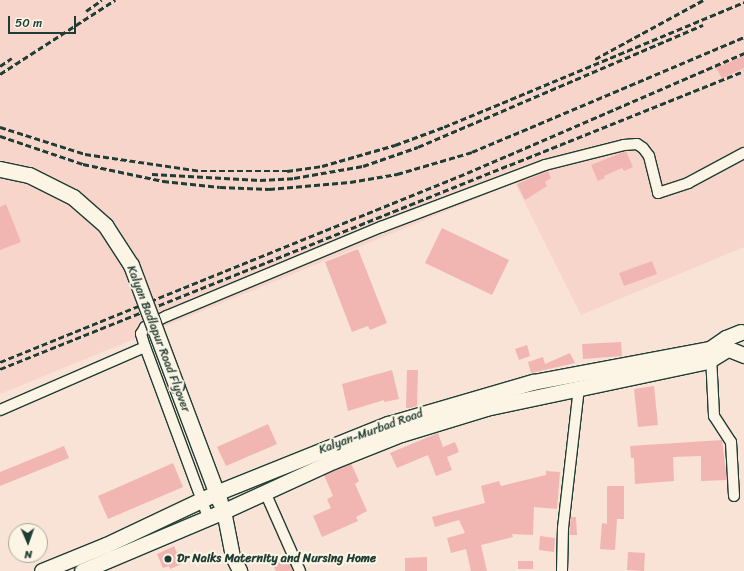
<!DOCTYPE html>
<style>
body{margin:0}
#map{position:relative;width:744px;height:571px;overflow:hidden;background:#f9e2d6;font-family:Sriracha,sans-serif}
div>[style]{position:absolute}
.built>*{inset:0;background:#f7d5cb}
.building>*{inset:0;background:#f1b6b2}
.roads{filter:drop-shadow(1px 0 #1f3d34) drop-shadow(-1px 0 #1f3d34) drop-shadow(0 1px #1f3d34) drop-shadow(0 -1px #1f3d34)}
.street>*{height:10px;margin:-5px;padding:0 5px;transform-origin:5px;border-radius:5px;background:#fcf5e5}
.secondary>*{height:14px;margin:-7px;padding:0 7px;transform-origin:7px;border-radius:7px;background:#fcf5e5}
.primary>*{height:15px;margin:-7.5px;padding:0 7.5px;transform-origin:7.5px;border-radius:7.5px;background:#fcf5e5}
.rail>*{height:2.5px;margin-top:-1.25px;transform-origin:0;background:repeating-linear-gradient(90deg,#1f3d34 0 6px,transparent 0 9px)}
.bridges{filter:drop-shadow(1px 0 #1f3d34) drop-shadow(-1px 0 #1f3d34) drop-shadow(0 1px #1f3d34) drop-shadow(0 -1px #1f3d34)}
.primary-bridge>*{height:15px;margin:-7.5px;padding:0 7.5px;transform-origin:7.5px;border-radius:7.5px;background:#fcf5e5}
.dots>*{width:11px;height:11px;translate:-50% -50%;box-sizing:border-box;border:2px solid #fcf5e5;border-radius:50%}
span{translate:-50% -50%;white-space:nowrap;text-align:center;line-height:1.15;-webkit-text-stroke:4px #fcf5e5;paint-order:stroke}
.street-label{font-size:12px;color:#1f3d34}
.poi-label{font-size:12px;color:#1f3d34;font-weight:700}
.left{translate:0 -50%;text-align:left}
.north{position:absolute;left:8px;top:523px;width:40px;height:40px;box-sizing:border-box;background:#fcf5e5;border:1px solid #a4ab9e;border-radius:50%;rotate:178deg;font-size:11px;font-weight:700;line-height:16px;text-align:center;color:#1f3d34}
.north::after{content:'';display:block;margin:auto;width:14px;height:18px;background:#1f3d34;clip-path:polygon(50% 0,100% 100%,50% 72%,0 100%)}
.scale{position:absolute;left:8px;top:16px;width:68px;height:18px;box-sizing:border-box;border:2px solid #1f3d34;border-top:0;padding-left:5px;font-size:12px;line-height:14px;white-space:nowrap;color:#1f3d34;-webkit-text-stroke:3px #fcf5e5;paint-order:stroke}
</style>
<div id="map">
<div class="built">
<div style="clip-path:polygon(0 0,744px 0,744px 247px,581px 315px,515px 183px,0 394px)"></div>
</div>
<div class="building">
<div style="clip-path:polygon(744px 56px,744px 68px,722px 78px,716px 68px)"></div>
<div style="clip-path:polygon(626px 151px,633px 167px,624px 171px,622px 168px,604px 176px,605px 178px,598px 181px,591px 165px)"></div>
<div style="clip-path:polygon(548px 171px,551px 178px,545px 182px,547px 186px,525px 200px,517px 184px)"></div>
<div style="clip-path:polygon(6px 204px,21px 242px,0 250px,0 207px)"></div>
<div style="clip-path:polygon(442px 228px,509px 260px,492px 295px,425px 263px)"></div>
<div style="clip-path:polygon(358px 249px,387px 323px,370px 330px,368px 326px,352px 332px,325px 262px)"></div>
<div style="clip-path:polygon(652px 261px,657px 274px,624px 286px,619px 273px)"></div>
<div style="clip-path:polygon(621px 342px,622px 356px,583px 359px,582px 344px)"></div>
<div style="clip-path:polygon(527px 345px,530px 356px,519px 360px,515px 349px)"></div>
<div style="clip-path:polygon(570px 353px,575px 363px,531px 373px,528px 362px,543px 357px,545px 364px)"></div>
<div style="clip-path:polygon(392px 370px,399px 399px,384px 402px,384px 400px,348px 411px,342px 384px)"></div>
<div style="clip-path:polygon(407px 370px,418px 370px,417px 406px,410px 408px,406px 408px)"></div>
<div style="clip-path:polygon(654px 386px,658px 425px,638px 427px,634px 389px)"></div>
<div style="clip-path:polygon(268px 424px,277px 444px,226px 466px,217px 447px)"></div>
<div style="clip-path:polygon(438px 433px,443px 447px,455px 442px,459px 452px,447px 457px,452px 470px,436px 476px,428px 455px,397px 468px,390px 453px)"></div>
<div style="clip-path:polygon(722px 440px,727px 480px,701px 481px,701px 456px,673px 457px,674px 481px,635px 484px,634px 458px,631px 458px,630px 446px)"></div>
<div style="clip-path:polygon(64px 446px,69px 458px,0 486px,0 472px)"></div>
<div style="clip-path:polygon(173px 463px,183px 487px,108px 519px,98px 496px)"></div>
<div style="clip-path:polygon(351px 463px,359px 481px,355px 484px,367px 511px,356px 517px,358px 521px,322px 537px,313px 516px,331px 508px,327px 499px,333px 496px,324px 475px)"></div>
<div style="clip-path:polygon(546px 471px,560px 472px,557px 509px,534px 507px,533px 535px,512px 534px,513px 537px,481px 545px,487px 571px,471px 571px,466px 549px,451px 553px,447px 538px,465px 533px,459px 520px,435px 527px,432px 517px,485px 503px,481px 486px,499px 481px,501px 486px,546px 475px)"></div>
<div style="clip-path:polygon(607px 486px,624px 486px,624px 519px,617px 519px,615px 550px,600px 549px,602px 523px,607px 524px)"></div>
<div style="clip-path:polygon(571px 517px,576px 517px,577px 535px,569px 535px)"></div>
<div style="clip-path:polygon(540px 536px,555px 538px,554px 552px,539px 550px)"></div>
<div style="clip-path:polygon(174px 546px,182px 564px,170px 569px,169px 566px,163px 568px,157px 554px)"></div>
<div style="clip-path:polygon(628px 552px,645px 553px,644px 571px,627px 570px)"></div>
<div style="clip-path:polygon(286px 554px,293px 571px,276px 571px,271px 561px)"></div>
<div style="clip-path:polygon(427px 557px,427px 571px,405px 571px,405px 558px)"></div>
<div style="clip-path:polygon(518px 561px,533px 561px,533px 569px,518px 569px)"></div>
</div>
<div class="roads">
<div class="street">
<div style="left:711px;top:356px;width:60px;rotate:87.1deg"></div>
<div style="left:714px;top:416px;width:31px;rotate:57deg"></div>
<div style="left:731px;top:442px;width:54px;rotate:86.8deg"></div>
<div style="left:0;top:410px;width:158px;rotate:-23.5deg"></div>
<div style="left:265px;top:492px;width:86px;rotate:66.1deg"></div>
<div style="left:208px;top:517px;width:181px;rotate:-110.3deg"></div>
<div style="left:145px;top:347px;width:14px;rotate:-107deg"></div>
<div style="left:141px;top:334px;width:8px;rotate:-60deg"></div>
<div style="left:145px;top:327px;width:25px;rotate:-27deg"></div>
<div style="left:167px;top:316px;width:232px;rotate:-22.6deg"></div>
<div style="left:381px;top:227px;width:175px;rotate:-20.7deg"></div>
<div style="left:545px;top:165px;width:81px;rotate:-14.2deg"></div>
<div style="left:624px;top:145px;width:13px;rotate:-4deg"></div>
<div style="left:637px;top:144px;width:7px;rotate:34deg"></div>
<div style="left:643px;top:148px;width:10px;rotate:53deg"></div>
<div style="left:649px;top:156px;width:38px;rotate:76deg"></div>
<div style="left:658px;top:193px;width:32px;rotate:-18deg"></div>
<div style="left:688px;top:183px;width:64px;rotate:-28.2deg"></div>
<div style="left:562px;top:571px;width:43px;rotate:-88.7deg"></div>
<div style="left:563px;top:528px;width:142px;rotate:-83.5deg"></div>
</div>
<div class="secondary">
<div style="left:224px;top:511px;width:47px;rotate:78.9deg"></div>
<div style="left:233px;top:557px;width:16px;rotate:63deg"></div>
</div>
<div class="primary">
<div style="left:719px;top:345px;width:27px;rotate:22deg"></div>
<div style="left:176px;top:385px;width:125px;rotate:69.4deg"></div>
<div style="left:42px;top:571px;width:69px;rotate:-22.1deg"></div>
<div style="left:106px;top:545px;width:122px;rotate:-25.3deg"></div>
<div style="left:216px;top:493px;width:185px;rotate:-21.9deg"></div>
<div style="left:388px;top:424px;width:151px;rotate:-16.2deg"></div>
<div style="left:533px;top:382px;width:180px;rotate:-10.6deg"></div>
<div style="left:710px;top:349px;width:19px;rotate:-35deg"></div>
<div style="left:726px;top:338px;width:16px;rotate:-22deg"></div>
<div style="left:82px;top:571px;width:154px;rotate:-22.9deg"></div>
<div style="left:224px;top:511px;width:120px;rotate:-24.6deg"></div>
<div style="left:333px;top:461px;width:73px;rotate:-21.7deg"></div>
<div style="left:401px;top:434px;width:89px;rotate:-17deg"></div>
<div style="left:486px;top:408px;width:227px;rotate:-12deg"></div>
<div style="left:708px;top:361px;width:22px;rotate:-32deg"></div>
</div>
</div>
<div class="rail">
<div style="left:86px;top:11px;width:19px;rotate:-35deg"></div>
<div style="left:595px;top:59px;width:123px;rotate:-28.6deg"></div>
<div style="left:0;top:66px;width:14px;rotate:-34deg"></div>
<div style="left:0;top:74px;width:137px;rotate:-32.8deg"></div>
<div style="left:0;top:127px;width:89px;rotate:17.6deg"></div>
<div style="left:85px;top:154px;width:117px;rotate:8.3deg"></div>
<div style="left:201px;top:171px;width:86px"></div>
<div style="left:287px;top:171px;width:35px;rotate:-8deg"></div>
<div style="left:322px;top:166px;width:76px;rotate:-16deg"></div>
<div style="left:395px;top:145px;width:52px;rotate:-20.2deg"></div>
<div style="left:444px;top:127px;width:325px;rotate:-22.6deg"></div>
<div style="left:0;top:136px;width:88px;rotate:18.6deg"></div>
<div style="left:83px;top:164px;width:82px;rotate:12deg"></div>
<div style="left:163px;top:181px;width:57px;rotate:6deg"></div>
<div style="left:220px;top:187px;width:49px;rotate:2.3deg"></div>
<div style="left:269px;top:189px;width:81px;rotate:-4.9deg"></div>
<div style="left:350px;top:182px;width:48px;rotate:-9.7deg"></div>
<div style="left:397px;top:174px;width:78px;rotate:-16.3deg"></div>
<div style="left:472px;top:152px;width:295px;rotate:-22.9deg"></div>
<div style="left:152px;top:174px;width:108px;rotate:3.2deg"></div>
<div style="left:260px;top:180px;width:34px;rotate:-3deg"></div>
<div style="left:294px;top:178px;width:70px;rotate:-9.9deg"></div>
<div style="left:363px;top:166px;width:58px;rotate:-19.1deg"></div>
<div style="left:418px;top:147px;width:310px;rotate:-23.2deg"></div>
<div style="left:0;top:362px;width:504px;rotate:-22.03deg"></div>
<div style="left:467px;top:173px;width:302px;rotate:-23.4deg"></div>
<div style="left:0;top:369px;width:801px;rotate:-21.83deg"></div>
</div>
<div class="bridges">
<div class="primary-bridge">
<div style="left:0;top:169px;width:30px;rotate:12deg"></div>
<div style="left:29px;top:175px;width:49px;rotate:26.6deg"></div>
<div style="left:73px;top:197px;width:43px;rotate:41.2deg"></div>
<div style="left:105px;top:225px;width:48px;rotate:57deg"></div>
<div style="left:131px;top:265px;width:128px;rotate:69.4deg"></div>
</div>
</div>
<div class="dots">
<div style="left:168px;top:559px;background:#1f3d34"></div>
</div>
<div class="street-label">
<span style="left:158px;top:339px;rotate:69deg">Kalyan Badlapur Road Flyover</span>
<span style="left:371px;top:432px;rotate:-20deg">Kalyan-Murbad Road</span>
</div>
<div class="poi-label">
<span class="left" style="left:177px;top:559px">Dr Naiks Maternity and Nursing Home</span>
</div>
<div class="north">N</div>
<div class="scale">50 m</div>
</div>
